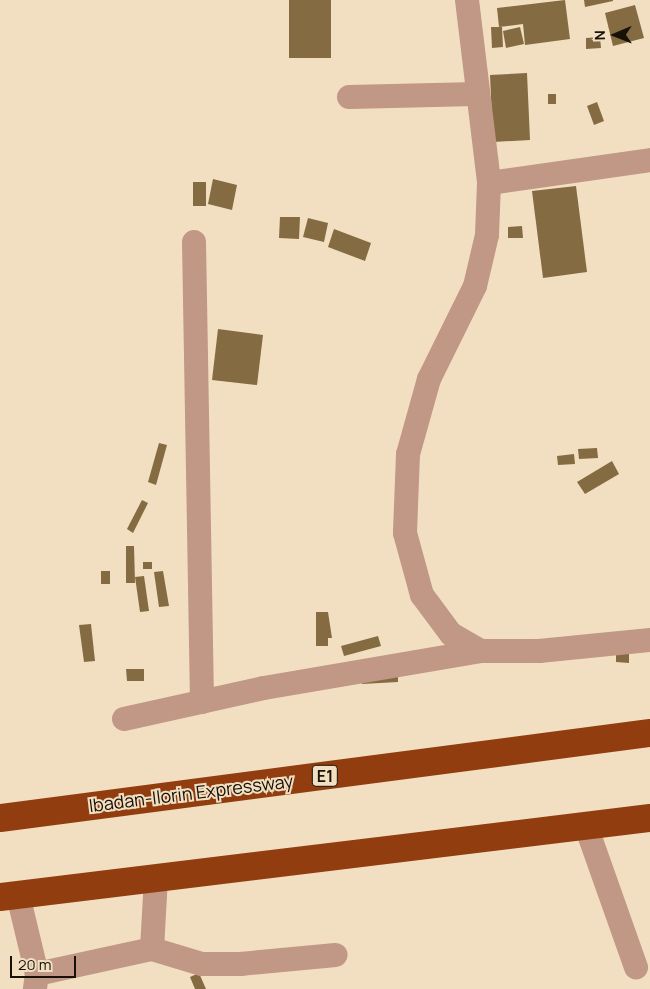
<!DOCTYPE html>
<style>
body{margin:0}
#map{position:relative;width:650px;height:989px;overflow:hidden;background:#f2dfc1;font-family:Manrope,sans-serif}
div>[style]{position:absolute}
.building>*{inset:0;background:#846b41}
.minor>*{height:24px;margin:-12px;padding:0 12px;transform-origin:12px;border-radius:12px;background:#c19785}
.highway>*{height:28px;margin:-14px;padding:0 14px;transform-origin:14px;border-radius:14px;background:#923d0f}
span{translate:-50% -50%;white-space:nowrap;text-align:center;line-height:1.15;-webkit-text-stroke:4px #f2dfc1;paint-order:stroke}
.shield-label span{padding:1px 4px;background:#f2dfc1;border:1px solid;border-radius:4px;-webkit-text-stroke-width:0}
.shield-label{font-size:16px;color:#171107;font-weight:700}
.street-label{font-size:18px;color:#171107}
.north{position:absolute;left:590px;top:10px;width:50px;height:50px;-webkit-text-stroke:4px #f2dfc1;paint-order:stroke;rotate:269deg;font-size:14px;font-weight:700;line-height:20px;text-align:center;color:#171107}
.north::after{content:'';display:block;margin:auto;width:18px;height:22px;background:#171107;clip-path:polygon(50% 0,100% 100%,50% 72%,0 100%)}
.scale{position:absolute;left:10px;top:956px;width:66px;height:22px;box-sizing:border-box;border:2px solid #171107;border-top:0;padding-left:6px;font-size:15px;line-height:18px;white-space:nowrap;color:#171107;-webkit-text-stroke:4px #f2dfc1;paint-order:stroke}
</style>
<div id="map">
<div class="building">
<div style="clip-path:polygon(289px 0,331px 0,331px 58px,289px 58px)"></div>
<div style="clip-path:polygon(565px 0,570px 39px,525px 45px,523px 24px,499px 27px,497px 8px)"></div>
<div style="clip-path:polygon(584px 0,613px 0,613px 1px,585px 7px)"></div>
<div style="clip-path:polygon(635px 5px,644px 38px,613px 46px,605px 13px)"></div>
<div style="clip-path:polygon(491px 27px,502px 27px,503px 47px,492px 48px)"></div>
<div style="clip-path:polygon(520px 27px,524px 44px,506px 48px,503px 31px)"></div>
<div style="clip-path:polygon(600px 37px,601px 48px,586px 49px,586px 38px)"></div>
<div style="clip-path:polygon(527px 73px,530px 140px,493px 142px,490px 75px)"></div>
<div style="clip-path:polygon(548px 94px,556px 94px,556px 104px,548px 104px)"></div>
<div style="clip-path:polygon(597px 102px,604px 121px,594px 125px,587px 106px)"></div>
<div style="clip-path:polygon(213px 179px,237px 185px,232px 210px,208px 204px)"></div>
<div style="clip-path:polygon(193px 182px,206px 182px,206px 206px,193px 206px)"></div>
<div style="clip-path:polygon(576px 186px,587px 272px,543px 278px,532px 191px)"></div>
<div style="clip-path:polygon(280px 217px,300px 217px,299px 239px,279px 238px)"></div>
<div style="clip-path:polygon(308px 218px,328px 223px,324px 242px,303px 237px)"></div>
<div style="clip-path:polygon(522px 226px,523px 238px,508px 238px,508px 227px)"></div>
<div style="clip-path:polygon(334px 229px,371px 243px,365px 261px,328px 247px)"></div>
<div style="clip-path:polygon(218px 329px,263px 335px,257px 385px,212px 380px)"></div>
<div style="clip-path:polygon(159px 443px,167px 445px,156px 485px,148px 482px)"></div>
<div style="clip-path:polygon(597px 448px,598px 458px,579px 459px,578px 449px)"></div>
<div style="clip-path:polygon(574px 454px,575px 464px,558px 465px,557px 456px)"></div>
<div style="clip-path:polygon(612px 461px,619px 474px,585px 494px,577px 482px)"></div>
<div style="clip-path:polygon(142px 500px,148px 503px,133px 533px,127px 529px)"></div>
<div style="clip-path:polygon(126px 546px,134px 546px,135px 583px,126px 583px)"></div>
<div style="clip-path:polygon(143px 562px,152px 562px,152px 569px,143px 569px)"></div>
<div style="clip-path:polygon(101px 571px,110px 571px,110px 584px,101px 584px)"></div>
<div style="clip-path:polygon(163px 571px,169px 606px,159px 607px,154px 572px)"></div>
<div style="clip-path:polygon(144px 576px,149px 611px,140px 612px,135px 577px)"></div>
<div style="clip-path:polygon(316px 612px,328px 612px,332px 638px,328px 638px,328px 646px,316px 646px)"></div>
<div style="clip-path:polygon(91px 624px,95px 661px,84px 662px,79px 625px)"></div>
<div style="clip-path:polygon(378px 636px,381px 646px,344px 656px,341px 646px)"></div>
<div style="clip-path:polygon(616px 652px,629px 652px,629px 663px,616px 662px)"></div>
<div style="clip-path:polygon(126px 669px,144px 669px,144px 681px,127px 681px)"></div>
<div style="clip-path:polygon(398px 673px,398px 682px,362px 684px,362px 675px)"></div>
<div style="clip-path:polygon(199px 973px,206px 989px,195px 989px,190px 977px)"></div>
</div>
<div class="minor">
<div style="left:467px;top:0;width:184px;rotate:83.1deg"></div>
<div style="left:489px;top:183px;width:52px;rotate:92.2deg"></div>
<div style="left:487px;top:235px;width:52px;rotate:103.2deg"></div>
<div style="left:475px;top:286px;width:104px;rotate:116.3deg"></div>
<div style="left:429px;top:379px;width:78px;rotate:105.6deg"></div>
<div style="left:408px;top:454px;width:79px;rotate:92.2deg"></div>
<div style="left:405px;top:533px;width:64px;rotate:74.7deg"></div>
<div style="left:422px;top:595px;width:49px;rotate:53.4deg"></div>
<div style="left:451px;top:634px;width:34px;rotate:30deg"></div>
<div style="left:349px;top:97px;width:128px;rotate:-1.3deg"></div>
<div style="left:489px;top:183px;width:163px;rotate:-8.1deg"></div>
<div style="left:194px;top:242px;width:460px;rotate:89deg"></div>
<div style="left:124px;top:719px;width:143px;rotate:-12.5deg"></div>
<div style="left:264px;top:688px;width:219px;rotate:-9.7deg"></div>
<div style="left:480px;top:651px;width:59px"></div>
<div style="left:539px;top:651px;width:112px;rotate:-5.7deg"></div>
<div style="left:586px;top:826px;width:150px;rotate:70.5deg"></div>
<div style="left:18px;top:895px;width:81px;rotate:76.5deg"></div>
<div style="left:37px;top:974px;width:15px;rotate:98deg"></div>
<div style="left:152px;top:949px;width:52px;rotate:16.7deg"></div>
<div style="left:202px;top:964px;width:38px"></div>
<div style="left:240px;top:964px;width:96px;rotate:-5.4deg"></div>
<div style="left:37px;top:974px;width:118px;rotate:-12.3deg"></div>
<div style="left:152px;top:949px;width:71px;rotate:-86.8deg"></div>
</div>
<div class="highway">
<div style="left:0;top:818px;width:656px;rotate:-7.45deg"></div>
<div style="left:0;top:897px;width:655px;rotate:-6.93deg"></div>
</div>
<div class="shield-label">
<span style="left:325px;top:776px">E1</span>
</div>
<div class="street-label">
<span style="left:191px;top:793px;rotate:-7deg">Ibadan-Ilorin Expressway</span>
</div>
<div class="north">N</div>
<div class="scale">20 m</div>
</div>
